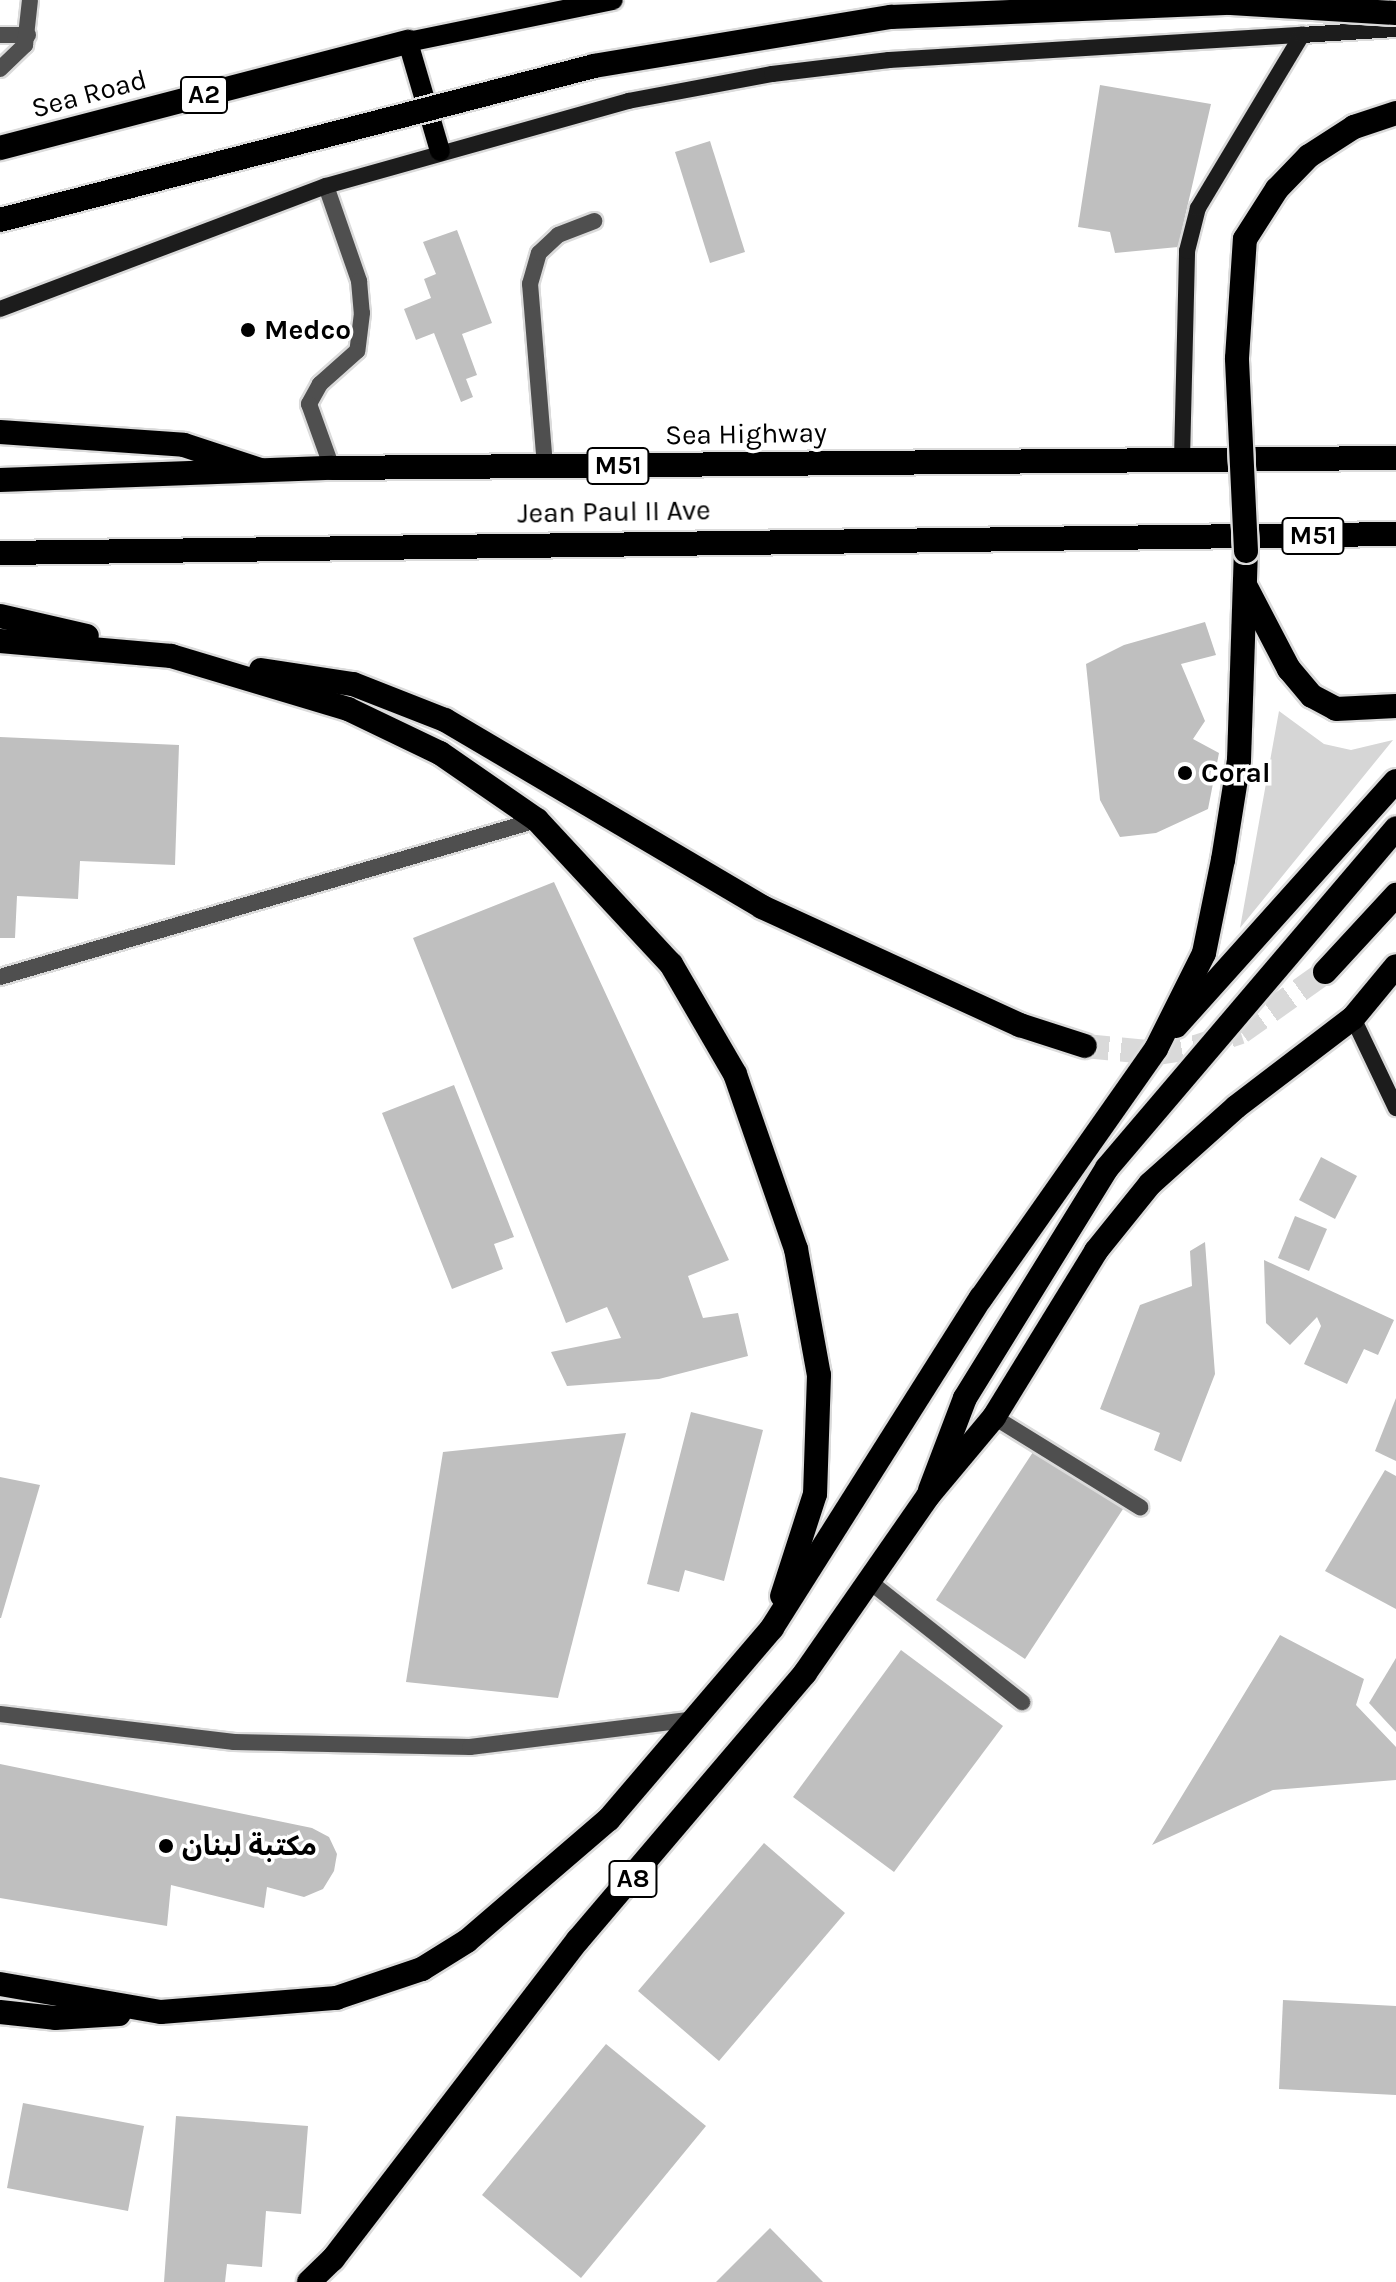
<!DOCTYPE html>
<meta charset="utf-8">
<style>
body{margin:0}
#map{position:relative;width:1396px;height:2282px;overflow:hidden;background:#fff;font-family:Karla,"Noto Sans Arabic",sans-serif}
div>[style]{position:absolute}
.green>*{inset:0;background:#d6d6d6}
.building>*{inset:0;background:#bfbfbf}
.highway-tunnel>*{height:24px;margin-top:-12px;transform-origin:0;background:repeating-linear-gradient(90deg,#d9d9d9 0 24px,transparent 0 36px)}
.roads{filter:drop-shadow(2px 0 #dbdbdb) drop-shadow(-2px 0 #dbdbdb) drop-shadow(0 2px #dbdbdb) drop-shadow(0 -2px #dbdbdb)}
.lane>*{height:16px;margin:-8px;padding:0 8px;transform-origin:8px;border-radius:8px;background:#4f4f4f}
.secondary>*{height:16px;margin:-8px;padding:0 8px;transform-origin:8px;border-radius:8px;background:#1c1c1c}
.primary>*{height:20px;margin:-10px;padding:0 10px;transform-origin:10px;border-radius:10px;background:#000}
.highway>*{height:24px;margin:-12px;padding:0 12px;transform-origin:12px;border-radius:12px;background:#000}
.bridges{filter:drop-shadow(2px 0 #dbdbdb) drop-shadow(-2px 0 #dbdbdb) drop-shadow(0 2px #dbdbdb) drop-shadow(0 -2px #dbdbdb)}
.highway-bridge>*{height:24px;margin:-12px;padding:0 12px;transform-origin:12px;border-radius:12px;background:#000}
.dots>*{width:22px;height:22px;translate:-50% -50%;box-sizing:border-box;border:4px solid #fff;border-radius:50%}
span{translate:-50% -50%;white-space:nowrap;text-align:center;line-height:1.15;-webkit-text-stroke:7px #fff;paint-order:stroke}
.shield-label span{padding:2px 6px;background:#fff;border:2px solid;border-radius:6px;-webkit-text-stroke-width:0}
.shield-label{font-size:26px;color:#000;font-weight:700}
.street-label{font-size:28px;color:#000}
.poi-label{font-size:28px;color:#000;font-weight:700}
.left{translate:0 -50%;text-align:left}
</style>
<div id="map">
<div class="green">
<div style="clip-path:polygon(1279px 711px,1324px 744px,1351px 750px,1393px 740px,1240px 928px)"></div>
</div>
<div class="building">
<div style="clip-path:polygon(1100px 85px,1211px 104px,1178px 247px,1115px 253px,1110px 232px,1078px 227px)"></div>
<div style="clip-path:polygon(710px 141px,745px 252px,710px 263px,675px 152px)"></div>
<div style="clip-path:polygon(457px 230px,492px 323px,462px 334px,477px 375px,466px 379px,473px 397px,461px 402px,434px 333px,416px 340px,404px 309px,431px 298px,424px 279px,436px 274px,423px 242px)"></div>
<div style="clip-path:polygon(1205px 622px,1216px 655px,1181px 664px,1205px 721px,1193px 739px,1219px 753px,1208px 809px,1156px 833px,1120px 837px,1100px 800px,1086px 664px,1124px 645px)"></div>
<div style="clip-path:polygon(0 737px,179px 745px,175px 865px,80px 861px,78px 899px,17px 896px,15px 938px,0 938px)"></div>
<div style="clip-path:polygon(554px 882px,729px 1260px,688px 1276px,703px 1318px,738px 1313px,748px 1356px,659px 1379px,567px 1386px,551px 1352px,621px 1338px,607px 1307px,566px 1323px,413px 938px)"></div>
<div style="clip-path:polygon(454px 1085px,514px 1237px,494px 1244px,503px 1269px,452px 1289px,382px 1113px)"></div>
<div style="clip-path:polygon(1321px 1157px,1357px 1176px,1335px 1219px,1299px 1200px)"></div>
<div style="clip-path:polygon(1295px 1216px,1327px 1229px,1309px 1271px,1278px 1258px)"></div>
<div style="clip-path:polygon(1205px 1242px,1215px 1374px,1181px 1462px,1154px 1450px,1160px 1433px,1100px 1409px,1140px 1305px,1192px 1286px,1190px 1251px)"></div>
<div style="clip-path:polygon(1264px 1260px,1394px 1320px,1378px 1355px,1364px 1349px,1347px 1384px,1304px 1364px,1321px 1326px,1317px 1317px,1290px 1345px,1266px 1323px)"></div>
<div style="clip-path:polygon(1396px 1398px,1396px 1461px,1375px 1451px)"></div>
<div style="clip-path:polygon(691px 1412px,763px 1430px,724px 1581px,685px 1570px,679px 1592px,647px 1584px)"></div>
<div style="clip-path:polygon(626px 1433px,558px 1698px,406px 1682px,443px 1452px)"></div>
<div style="clip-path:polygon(1035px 1449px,1123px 1509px,1025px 1659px,936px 1600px)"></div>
<div style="clip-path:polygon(1385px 1470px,1396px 1476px,1396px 1609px,1325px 1571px)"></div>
<div style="clip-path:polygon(0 1477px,40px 1485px,1px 1618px,0 1618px)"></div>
<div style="clip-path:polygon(1280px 1635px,1364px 1679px,1356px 1705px,1396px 1747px,1396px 1780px,1273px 1790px,1152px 1845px)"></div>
<div style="clip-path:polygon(901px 1650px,1003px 1726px,894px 1872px,793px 1797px)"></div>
<div style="clip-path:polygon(1396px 1658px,1396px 1732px,1369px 1703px)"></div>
<div style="clip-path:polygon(0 1764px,312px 1828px,329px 1837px,337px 1854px,334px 1871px,323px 1889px,304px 1897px,267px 1887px,264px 1908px,171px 1885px,167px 1926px,0 1898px)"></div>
<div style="clip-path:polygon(764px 1843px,845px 1913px,719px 2061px,638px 1991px)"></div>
<div style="clip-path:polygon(1283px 2000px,1396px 2006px,1396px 2095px,1279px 2089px)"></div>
<div style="clip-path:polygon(606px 2044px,706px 2126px,581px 2278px,482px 2195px)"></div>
<div style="clip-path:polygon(23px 2103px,144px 2126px,128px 2211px,7px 2188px)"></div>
<div style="clip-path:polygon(176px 2116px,308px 2126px,301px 2214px,266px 2211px,262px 2267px,227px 2264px,225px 2282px,164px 2282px)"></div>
<div style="clip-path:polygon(770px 2228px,823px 2282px,716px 2282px)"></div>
</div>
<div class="highway-tunnel">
<div style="left:1085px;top:1046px;width:73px;rotate:5.5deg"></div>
<div style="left:1158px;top:1053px;width:38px;rotate:-9deg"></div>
<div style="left:1196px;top:1047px;width:47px;rotate:-18.4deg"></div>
<div style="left:1241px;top:1032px;width:103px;rotate:-35.5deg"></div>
</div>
<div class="roads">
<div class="lane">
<div style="left:0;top:35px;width:28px"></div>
<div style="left:0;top:69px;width:35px;rotate:-44deg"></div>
<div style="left:25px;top:45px;width:45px;rotate:-83.7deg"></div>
<div style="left:326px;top:186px;width:101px;rotate:70.8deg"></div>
<div style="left:359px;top:281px;width:32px;rotate:85deg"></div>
<div style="left:362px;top:313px;width:38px;rotate:97deg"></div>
<div style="left:357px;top:351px;width:50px;rotate:138.3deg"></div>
<div style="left:320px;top:384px;width:23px;rotate:119deg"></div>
<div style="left:309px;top:404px;width:68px;rotate:70.2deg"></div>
<div style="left:545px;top:466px;width:183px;rotate:-94.7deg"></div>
<div style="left:530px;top:284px;width:32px;rotate:-74deg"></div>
<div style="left:539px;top:253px;width:26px;rotate:-43deg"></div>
<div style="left:558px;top:235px;width:39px;rotate:-21deg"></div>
<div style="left:0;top:977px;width:559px;rotate:-16.3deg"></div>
<div style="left:994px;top:1417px;width:172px;rotate:31.7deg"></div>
<div style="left:870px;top:1582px;width:194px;rotate:38.3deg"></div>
<div style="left:0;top:1714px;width:236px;rotate:6.8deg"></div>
<div style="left:234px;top:1742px;width:236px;rotate:1.2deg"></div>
<div style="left:470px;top:1747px;width:226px;rotate:-7.1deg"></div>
</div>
<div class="secondary">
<div style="left:0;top:309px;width:348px;rotate:-20.7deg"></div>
<div style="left:326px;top:186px;width:314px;rotate:-15.7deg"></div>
<div style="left:628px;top:101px;width:147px;rotate:-10.6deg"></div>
<div style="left:772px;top:74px;width:118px;rotate:-6.8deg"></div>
<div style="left:889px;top:60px;width:414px;rotate:-3.5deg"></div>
<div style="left:1182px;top:459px;width:208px;rotate:-88.6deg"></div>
<div style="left:1187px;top:251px;width:44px;rotate:-75.7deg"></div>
<div style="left:1198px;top:208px;width:202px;rotate:-59deg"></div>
<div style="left:1302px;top:35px;width:94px;rotate:-3.7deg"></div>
<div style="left:1353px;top:1018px;width:100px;rotate:64.5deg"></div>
</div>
<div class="primary">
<div style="left:440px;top:151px;width:114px;rotate:-106.4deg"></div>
<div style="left:408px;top:42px;width:209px;rotate:-11.6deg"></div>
</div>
<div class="highway">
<div style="left:0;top:148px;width:422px;rotate:-14.6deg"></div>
<div style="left:0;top:432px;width:184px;rotate:4deg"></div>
<div style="left:184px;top:445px;width:80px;rotate:18.2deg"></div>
<div style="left:0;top:480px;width:332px;rotate:-2.1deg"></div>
<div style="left:332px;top:468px;width:1064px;rotate:-0.54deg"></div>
<div style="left:0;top:553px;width:1396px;rotate:-0.78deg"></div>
<div style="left:1245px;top:585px;width:95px;rotate:62.4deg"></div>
<div style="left:1289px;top:669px;width:35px;rotate:50deg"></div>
<div style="left:1312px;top:696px;width:27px;rotate:28deg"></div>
<div style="left:1336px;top:709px;width:60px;rotate:-2.9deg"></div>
<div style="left:0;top:616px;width:89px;rotate:12.9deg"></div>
<div style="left:0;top:641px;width:172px;rotate:5deg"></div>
<div style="left:171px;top:656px;width:185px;rotate:16.7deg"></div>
<div style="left:348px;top:709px;width:102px;rotate:25.6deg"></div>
<div style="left:440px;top:753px;width:118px;rotate:34.6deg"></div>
<div style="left:537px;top:820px;width:197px;rotate:47.1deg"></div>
<div style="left:671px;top:964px;width:127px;rotate:59.8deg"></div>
<div style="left:735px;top:1074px;width:185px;rotate:70.8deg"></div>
<div style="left:796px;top:1249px;width:128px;rotate:79.7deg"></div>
<div style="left:819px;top:1375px;width:119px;rotate:91.9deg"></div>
<div style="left:815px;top:1494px;width:107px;rotate:107.9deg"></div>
<div style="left:261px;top:670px;width:93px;rotate:8.7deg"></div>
<div style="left:353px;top:684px;width:99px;rotate:21.4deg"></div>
<div style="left:445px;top:720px;width:368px;rotate:30.5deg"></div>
<div style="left:762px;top:907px;width:284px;rotate:24.6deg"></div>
<div style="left:1020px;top:1025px;width:68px;rotate:17.9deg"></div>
<div style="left:1325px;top:972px;width:105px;rotate:-47.3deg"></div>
<div style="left:1176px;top:1026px;width:329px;rotate:-48.1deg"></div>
<div style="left:930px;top:1490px;width:98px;rotate:-69.2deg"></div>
<div style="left:965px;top:1398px;width:270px;rotate:-58.3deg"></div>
<div style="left:1107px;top:1168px;width:446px;rotate:-49.6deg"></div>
<div style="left:0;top:1984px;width:163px;rotate:9.9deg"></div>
<div style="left:161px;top:2012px;width:176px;rotate:-4.6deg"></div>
<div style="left:336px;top:1998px;width:91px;rotate:-18.6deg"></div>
<div style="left:422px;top:1969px;width:53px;rotate:-31.9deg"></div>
<div style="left:467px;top:1941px;width:187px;rotate:-40.7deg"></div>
<div style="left:609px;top:1819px;width:251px;rotate:-49.5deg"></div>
<div style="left:772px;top:1628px;width:391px;rotate:-57.7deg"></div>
<div style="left:981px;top:1298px;width:304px;rotate:-54.9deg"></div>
<div style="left:1156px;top:1049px;width:107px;rotate:-63.4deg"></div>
<div style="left:1204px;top:953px;width:95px;rotate:-78.5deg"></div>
<div style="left:1223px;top:860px;width:101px;rotate:-80.9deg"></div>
<div style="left:1239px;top:760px;width:209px;rotate:-88.1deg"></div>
<div style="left:0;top:2012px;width:55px;rotate:6.2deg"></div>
<div style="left:55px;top:2018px;width:64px;rotate:-3.6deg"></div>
<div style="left:309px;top:2282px;width:33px;rotate:-44deg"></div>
<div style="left:333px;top:2259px;width:402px;rotate:-52.5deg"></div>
<div style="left:578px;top:1940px;width:350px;rotate:-49.6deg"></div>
<div style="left:805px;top:1673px;width:216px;rotate:-55.2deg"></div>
<div style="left:928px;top:1496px;width:103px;rotate:-50.1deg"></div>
<div style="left:994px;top:1417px;width:195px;rotate:-58.4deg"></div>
<div style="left:1096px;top:1251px;width:86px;rotate:-51.1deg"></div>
<div style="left:1150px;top:1184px;width:115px;rotate:-41.8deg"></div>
<div style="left:1236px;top:1107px;width:147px;rotate:-37.3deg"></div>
<div style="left:1353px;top:1018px;width:67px;rotate:-50.4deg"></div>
</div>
</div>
<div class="bridges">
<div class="highway-bridge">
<div style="left:0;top:220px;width:614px;rotate:-14.53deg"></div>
<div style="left:594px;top:66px;width:301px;rotate:-9.4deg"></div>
<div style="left:891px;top:17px;width:340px;rotate:-2.4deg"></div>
<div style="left:1231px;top:3px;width:165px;rotate:3.5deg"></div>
<div style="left:1246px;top:551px;width:193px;rotate:-92.7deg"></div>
<div style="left:1237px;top:358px;width:119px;rotate:-86.2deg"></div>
<div style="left:1245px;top:239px;width:59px;rotate:-57.4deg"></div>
<div style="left:1277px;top:189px;width:46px;rotate:-45.9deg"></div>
<div style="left:1309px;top:156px;width:54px;rotate:-32.8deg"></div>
<div style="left:1354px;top:127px;width:44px;rotate:-18.4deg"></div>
</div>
</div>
<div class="dots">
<div style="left:248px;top:330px;background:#000"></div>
<div style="left:1185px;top:773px;background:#000"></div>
<div style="left:166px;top:1846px;background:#000"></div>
</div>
<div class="shield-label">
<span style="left:204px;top:95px">A2</span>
<span style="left:618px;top:466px">M51</span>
<span style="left:1313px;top:536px">M51</span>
<span style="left:633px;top:1879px">A8</span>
</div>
<div class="street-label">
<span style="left:89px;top:94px;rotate:-15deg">Sea Road</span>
<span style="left:746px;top:434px;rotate:-1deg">Sea Highway</span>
<span style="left:614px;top:512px;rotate:-1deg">Jean Paul II Ave</span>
</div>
<div class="poi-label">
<span class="left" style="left:264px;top:330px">Medco</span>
<span class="left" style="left:1201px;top:773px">Coral</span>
<span class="left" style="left:182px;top:1846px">مكتبة لبنان</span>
</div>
</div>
